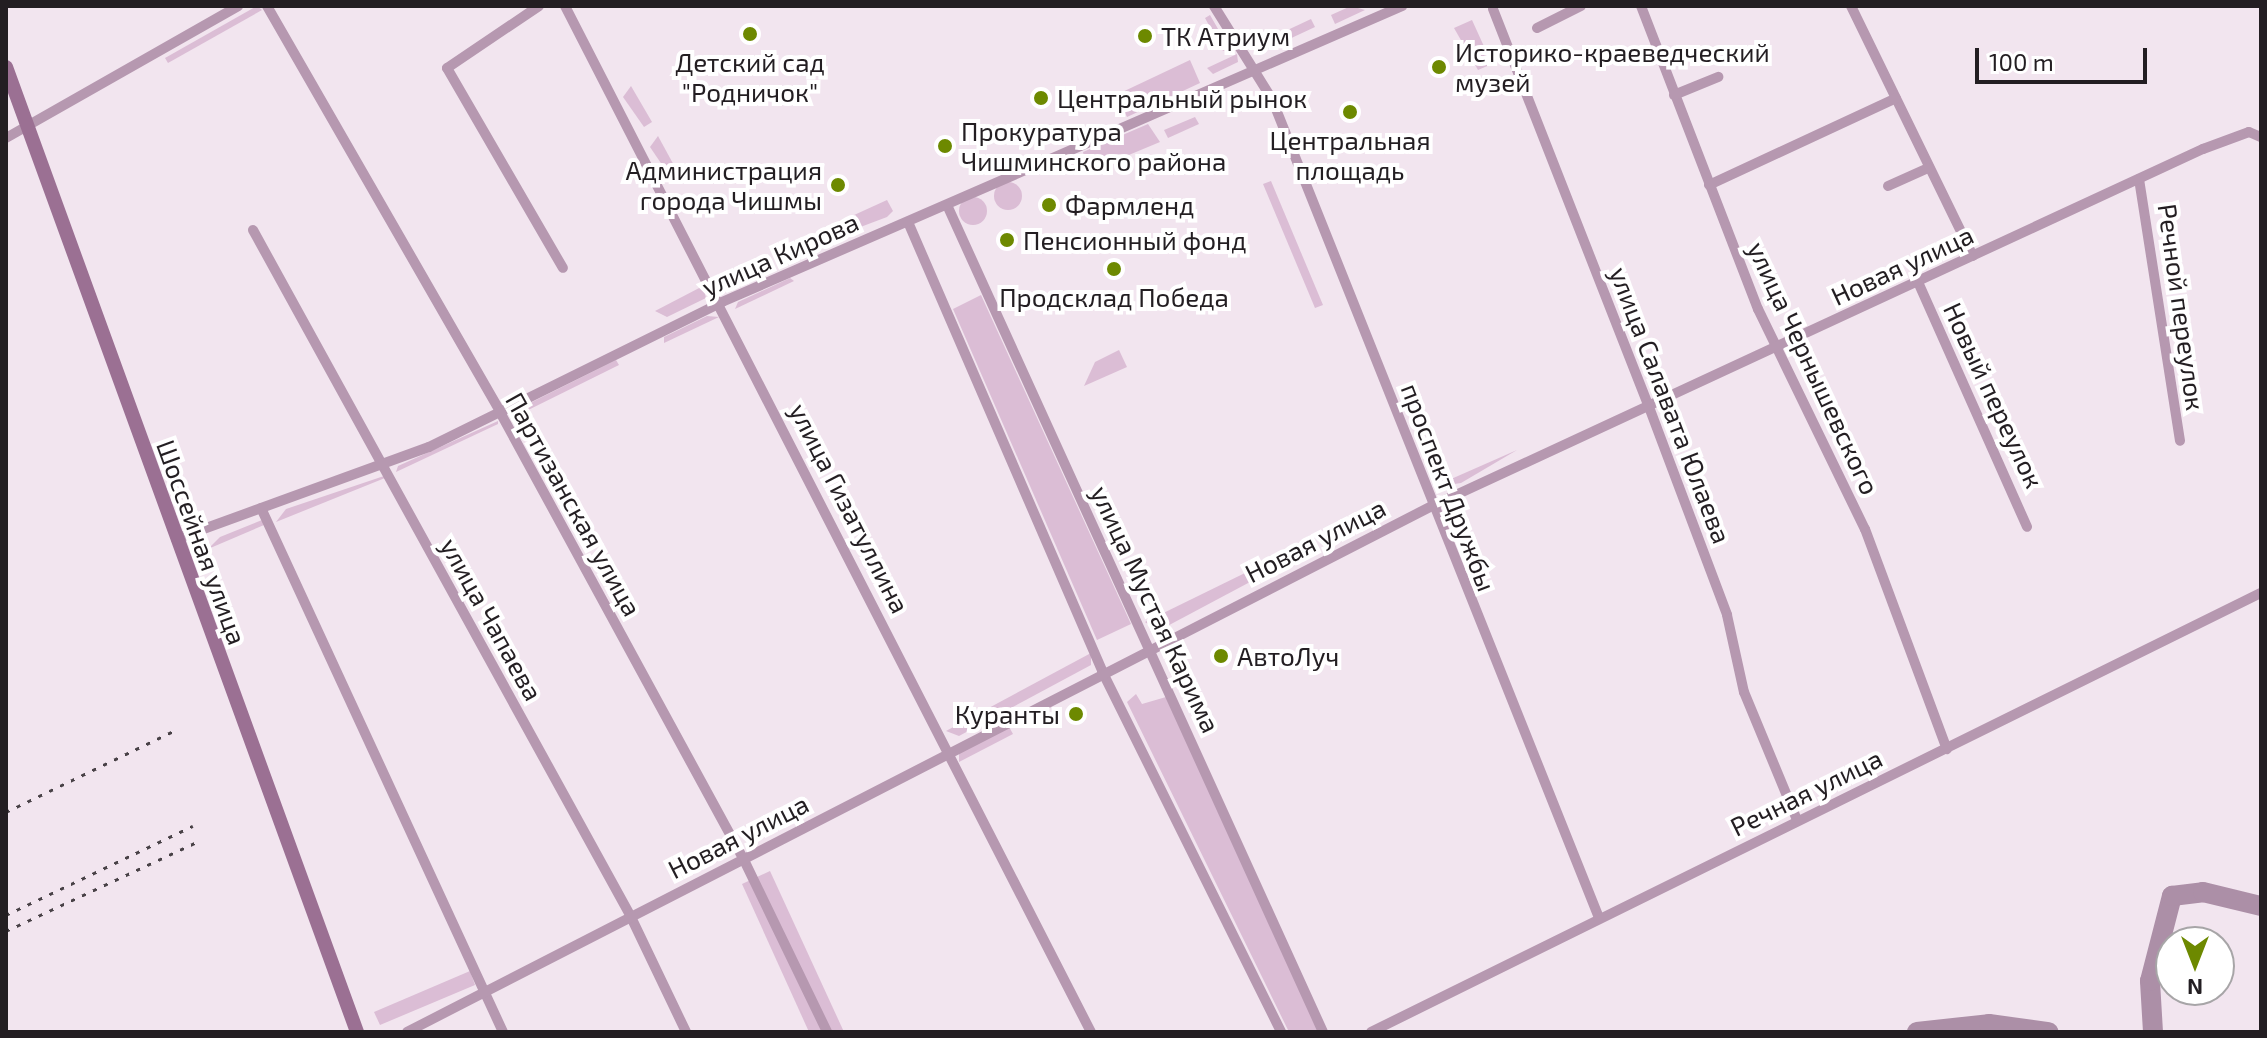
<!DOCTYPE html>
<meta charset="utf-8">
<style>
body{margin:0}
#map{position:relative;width:2267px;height:1038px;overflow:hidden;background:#f2e5ef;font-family:"Exo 2",sans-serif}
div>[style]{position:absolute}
.green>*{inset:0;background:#dbbdd5}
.round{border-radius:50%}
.river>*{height:20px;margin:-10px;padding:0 10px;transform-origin:10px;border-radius:10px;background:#ac8fa7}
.street>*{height:10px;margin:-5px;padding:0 5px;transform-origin:5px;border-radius:5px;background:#b698b0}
.secondary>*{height:14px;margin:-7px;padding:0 7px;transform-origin:7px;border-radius:7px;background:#9b7093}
.rail>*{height:3px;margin-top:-1.5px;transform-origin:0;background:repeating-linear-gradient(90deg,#484146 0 4px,transparent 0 12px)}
.dots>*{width:22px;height:22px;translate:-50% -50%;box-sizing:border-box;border:4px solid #fff;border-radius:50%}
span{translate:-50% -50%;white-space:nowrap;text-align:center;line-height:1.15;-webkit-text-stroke:8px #fff;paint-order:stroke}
.poi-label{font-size:26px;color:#231e22}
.left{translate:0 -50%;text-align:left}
.right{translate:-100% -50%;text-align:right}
.street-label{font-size:26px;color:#231e22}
.frame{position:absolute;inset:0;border:8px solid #231e22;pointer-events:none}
.north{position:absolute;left:2155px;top:926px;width:80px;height:80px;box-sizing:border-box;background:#fff;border:2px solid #a7a5a7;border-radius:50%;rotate:180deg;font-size:22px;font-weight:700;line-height:32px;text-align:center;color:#231e22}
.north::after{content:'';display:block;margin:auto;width:28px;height:36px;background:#6d8900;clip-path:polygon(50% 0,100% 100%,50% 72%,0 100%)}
.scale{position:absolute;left:1975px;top:48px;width:172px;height:36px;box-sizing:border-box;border:4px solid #231e22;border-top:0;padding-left:10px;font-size:24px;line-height:28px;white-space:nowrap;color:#231e22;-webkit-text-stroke:6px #fff;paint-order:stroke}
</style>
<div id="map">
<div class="green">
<div style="clip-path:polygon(257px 6px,262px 10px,168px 63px,165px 58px)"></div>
<div style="clip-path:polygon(1351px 6px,1365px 10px,1335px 24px,1331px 15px)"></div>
<div style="clip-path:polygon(1210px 15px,1225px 41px,1235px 46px,1223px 51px,1205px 18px)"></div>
<div style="clip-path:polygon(1311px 19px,1315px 27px,1266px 50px,1262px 42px)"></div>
<div style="clip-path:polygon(1472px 20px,1492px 64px,1478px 70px,1454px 28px)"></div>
<div style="clip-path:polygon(1237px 54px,1238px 62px,1213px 74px,1207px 68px)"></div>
<div style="clip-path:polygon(1190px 60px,1200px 83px,1127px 117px,1116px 95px)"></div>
<div style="clip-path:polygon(631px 86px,652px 122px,644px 127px,623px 97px)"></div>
<div style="clip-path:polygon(1195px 117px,1199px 124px,1168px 138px,1164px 130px)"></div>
<div style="clip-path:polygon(1148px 124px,1160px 142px,1088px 172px,1083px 152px)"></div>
<div style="clip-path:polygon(658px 136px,682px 180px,675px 184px,650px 147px)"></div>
<div style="clip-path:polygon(1271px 181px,1323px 305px,1315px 308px,1263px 184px)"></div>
<div class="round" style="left:994px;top:182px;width:28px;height:28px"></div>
<div class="round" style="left:959px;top:197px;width:28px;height:28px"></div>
<div style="clip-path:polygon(887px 200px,893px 211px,887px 217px,826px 240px,819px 231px)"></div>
<div class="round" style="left:776px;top:243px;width:20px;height:20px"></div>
<div style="clip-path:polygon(749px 263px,755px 275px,736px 286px,719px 277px)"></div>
<div style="clip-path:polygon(790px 278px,794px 281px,735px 309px,738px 302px)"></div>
<div style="clip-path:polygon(703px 286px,706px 298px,667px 317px,655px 311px)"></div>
<div style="clip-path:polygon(981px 295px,1131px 624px,1097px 640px,953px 309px)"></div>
<div style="clip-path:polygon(707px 316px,719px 317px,664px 343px,664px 337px)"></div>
<div style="clip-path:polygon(1119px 350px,1127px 367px,1084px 386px,1095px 362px)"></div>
<div style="clip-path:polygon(616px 360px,619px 365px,512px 418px,514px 411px)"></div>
<div style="clip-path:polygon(498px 421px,498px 424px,396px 472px,398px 466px)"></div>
<div style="clip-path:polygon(1517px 450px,1461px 483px,1441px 486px,1442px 483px)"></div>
<div style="clip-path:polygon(384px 476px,385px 478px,276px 522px,286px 509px)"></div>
<div style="clip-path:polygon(1385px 507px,1386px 516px,1358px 530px,1359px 520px)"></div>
<div style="clip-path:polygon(262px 520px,264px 525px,208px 549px,220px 537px)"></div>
<div style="clip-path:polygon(1245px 573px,1250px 582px,1158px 631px,1145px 622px)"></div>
<div style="clip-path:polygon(1091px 653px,1091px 665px,959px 736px,946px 731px)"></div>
<div style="clip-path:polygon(1136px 694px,1142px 704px,1166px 697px,1319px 1032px,1289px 1032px,1127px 702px)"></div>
<div style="clip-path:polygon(1008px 725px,1013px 734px,959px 762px,959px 751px)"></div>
<div style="clip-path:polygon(770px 871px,844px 1032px,809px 1032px,742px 884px)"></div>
<div style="clip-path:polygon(470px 971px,475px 985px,380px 1025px,374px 1012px)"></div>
</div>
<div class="river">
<div style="left:1917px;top:1032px;width:72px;rotate:-6.3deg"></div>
<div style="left:1989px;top:1024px;width:60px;rotate:7.7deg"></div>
<div style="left:2153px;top:1032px;width:51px;rotate:-93.4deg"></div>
<div style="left:2150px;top:981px;width:88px;rotate:-75.5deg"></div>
<div style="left:2172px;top:896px;width:31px;rotate:-7deg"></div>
<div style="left:2203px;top:892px;width:60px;rotate:13.6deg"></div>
</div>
<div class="street">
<div style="left:267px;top:6px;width:468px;rotate:60.1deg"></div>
<div style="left:500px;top:412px;width:510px;rotate:61.43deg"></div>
<div style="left:744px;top:860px;width:191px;rotate:64.2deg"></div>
<div style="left:539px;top:6px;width:111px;rotate:146deg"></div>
<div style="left:447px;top:68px;width:231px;rotate:59.9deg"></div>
<div style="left:565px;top:6px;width:1153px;rotate:62.86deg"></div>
<div style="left:1214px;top:6px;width:110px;rotate:58.1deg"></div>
<div style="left:1272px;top:99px;width:882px;rotate:68.23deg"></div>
<div style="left:1641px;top:6px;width:325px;rotate:68.9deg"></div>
<div style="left:1758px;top:309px;width:245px;rotate:64.1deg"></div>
<div style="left:1865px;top:529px;width:235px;rotate:69.6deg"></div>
<div style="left:1851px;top:6px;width:278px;rotate:64deg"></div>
<div style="left:1493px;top:9px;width:427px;rotate:68.6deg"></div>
<div style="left:1649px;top:407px;width:222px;rotate:69.4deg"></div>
<div style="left:1727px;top:615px;width:79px;rotate:77.6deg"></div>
<div style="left:1744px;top:692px;width:139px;rotate:67.5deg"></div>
<div style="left:1537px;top:28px;width:49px;rotate:-26.6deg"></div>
<div style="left:1674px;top:95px;width:48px;rotate:-22.2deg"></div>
<div style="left:6px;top:138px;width:267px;rotate:-29.6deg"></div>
<div style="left:2139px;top:179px;width:265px;rotate:81.1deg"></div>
<div style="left:1709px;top:185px;width:206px;rotate:-24.9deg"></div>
<div style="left:1888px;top:186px;width:44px;rotate:-24.2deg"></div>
<div style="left:947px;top:205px;width:908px;rotate:65.55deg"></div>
<div style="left:908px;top:222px;width:489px;rotate:66.6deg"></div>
<div style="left:1102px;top:671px;width:403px;rotate:63.6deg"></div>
<div style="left:253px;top:230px;width:782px;rotate:61.17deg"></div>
<div style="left:630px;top:915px;width:130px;rotate:64.4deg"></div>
<div style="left:1918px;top:282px;width:268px;rotate:66deg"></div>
<div style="left:261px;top:508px;width:577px;rotate:65.21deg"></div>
<div style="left:176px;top:539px;width:269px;rotate:-20deg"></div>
<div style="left:429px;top:447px;width:327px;rotate:-26.3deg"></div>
<div style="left:722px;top:302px;width:742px;rotate:-23.52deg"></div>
<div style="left:407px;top:1032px;width:1152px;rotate:-27.17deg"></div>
<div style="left:1432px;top:506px;width:850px;rotate:-24.85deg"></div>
<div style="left:2203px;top:149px;width:49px;rotate:-20.3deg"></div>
<div style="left:2249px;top:132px;width:13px;rotate:23deg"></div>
<div style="left:1371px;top:1032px;width:992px;rotate:-26.26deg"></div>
</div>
<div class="secondary">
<div style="left:6px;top:67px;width:1027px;rotate:70.01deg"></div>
</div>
<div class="rail">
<div style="left:6px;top:812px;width:191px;rotate:-25.8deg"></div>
<div style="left:6px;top:915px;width:207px;rotate:-25.5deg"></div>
<div style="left:6px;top:931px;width:215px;rotate:-25deg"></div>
</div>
<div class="dots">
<div style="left:750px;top:34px;background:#6d8900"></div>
<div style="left:1145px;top:36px;background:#6d8900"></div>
<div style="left:1439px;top:67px;background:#6d8900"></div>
<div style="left:1041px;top:98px;background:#6d8900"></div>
<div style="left:1350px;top:112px;background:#6d8900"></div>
<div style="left:945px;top:146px;background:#6d8900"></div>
<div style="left:838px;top:185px;background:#6d8900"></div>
<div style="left:1049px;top:205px;background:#6d8900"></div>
<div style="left:1007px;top:240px;background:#6d8900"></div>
<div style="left:1114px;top:269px;background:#6d8900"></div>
<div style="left:1221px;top:656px;background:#6d8900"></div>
<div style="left:1076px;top:714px;background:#6d8900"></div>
</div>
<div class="poi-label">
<span class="left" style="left:1161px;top:36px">ТК Атриум</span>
<span class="left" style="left:1455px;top:67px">Историко-краеведческий<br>музей</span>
<span style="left:750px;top:77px">Детский сад<br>"Родничок"</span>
<span class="left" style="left:1057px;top:98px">Центральный рынок</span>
<span class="left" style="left:961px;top:146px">Прокуратура<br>Чишминского района</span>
<span style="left:1350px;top:155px">Центральная<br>площадь</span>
<span class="right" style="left:822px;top:185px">Администрация<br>города Чишмы</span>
<span class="left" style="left:1065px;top:205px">Фармленд</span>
<span class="left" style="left:1023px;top:240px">Пенсионный фонд</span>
<span style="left:1114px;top:297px">Продсклад Победа</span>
<span class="left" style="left:1237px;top:656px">АвтоЛуч</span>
<span class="right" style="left:1060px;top:714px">Куранты</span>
</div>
<div class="street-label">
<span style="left:780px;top:254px;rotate:-24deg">улица Кирова</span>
<span style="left:1902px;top:265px;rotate:-25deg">Новая улица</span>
<span style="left:2182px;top:307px;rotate:82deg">Речной переулок</span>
<span style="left:1814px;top:368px;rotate:65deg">улица Чернышевского</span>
<span style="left:1994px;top:395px;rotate:65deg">Новый переулок</span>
<span style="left:1671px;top:405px;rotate:69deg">улица Салавата Юлаева</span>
<span style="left:1449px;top:487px;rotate:69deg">проспект Дружбы</span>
<span style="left:574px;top:504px;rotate:61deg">Партизанская улица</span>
<span style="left:850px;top:508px;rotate:63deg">улица Гизатуллина</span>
<span style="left:1315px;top:540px;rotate:-27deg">Новая улица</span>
<span style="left:202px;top:542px;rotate:70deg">Шоссейная улица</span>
<span style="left:1156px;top:609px;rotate:65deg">улица Мустая Карима</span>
<span style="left:492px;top:619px;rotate:61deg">улица Чапаева</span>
<span style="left:1806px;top:792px;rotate:-26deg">Речная улица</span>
<span style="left:738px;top:836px;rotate:-27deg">Новая улица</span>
</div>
<div class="frame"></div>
<div class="north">N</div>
<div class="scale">100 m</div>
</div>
